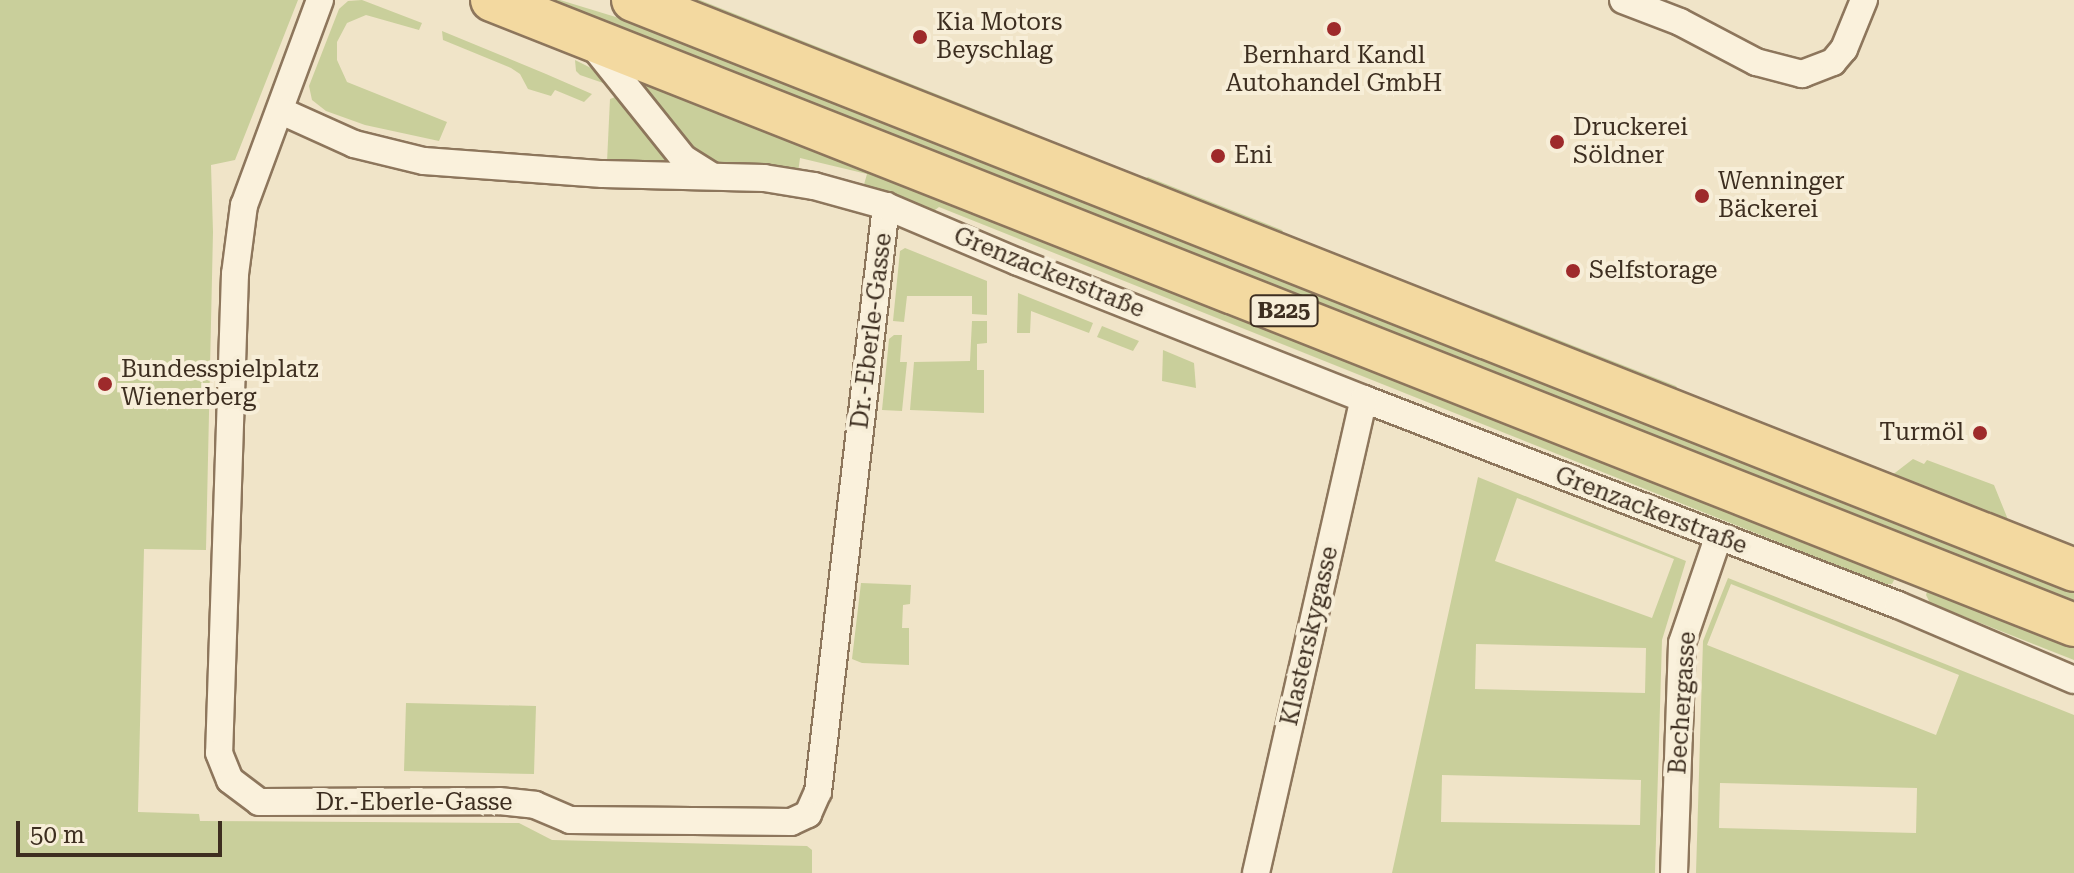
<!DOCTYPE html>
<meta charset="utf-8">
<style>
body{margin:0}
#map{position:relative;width:2074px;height:873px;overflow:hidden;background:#f0e4c8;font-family:"Roboto Serif",serif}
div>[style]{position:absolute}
.green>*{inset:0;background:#c9cf9b}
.roads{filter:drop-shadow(2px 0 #8d765c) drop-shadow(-2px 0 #8d765c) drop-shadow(0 2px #8d765c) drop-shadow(0 -2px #8d765c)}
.minor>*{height:26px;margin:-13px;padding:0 13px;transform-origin:13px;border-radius:13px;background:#faf1dc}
.primary>*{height:42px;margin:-21px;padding:0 21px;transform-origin:21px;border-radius:21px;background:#f3d9a0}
.dots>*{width:22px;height:22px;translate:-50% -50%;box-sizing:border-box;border:4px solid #f7eed8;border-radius:50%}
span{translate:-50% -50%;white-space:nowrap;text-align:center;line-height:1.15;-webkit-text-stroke:8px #f7eed8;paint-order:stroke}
.shield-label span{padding:2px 6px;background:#f7eed8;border:2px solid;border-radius:6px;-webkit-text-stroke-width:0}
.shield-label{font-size:22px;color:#3d2e20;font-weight:700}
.poi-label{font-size:24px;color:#3d2e20}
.left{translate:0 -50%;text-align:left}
.right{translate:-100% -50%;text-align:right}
.street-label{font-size:24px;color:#3d2e20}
.scale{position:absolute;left:16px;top:821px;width:206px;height:36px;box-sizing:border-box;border:4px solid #3d2e20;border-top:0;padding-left:10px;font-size:24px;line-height:28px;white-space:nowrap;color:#3d2e20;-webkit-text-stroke:6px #f7eed8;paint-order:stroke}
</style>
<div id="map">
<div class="green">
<div style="clip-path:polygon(0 0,298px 0,235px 160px,211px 165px,213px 232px,206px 550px,144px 549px,138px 812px,199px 814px,200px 821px,519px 823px,552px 840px,807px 846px,812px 850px,812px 873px,0 873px)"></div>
<div style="clip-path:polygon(362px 0,422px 23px,419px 30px,366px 15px,347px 23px,337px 42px,337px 60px,347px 82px,447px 122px,439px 141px,365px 125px,326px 111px,312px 100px,309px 86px,339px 9px,348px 1px)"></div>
<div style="clip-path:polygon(536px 0,560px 0,678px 36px,2074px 587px,2074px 609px)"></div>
<div style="clip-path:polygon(670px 0,700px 0,1024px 129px,1013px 136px)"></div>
<div style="clip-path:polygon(442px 31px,546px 74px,592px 94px,584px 102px,555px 90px,551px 96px,528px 89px,520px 74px,511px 68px,443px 40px)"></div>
<div style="clip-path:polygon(575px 60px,597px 71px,609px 85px,580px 75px,576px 71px)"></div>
<div style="clip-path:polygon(643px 81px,1896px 576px,1892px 584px,1883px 584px,939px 207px,931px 213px,863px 188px,867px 174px,800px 158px,798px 173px,712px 162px,699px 157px,641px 86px)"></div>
<div style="clip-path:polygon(618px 96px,670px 159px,671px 164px,607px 162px,610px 99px)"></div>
<div style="clip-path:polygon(1148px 177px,1282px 230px,1291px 246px,1137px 183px)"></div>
<div style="clip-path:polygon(905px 248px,987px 281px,987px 315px,972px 314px,972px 296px,907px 296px,904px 322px,893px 321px,900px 251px)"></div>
<div style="clip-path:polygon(1018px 293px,1093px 323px,1089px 333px,1031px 311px,1030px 333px,1017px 333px)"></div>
<div style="clip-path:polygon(1480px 309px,1676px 386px,1681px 393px,1522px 336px)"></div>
<div style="clip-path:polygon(972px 321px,987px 321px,987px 343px,977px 344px,977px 370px,984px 370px,984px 413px,910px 410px,914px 362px,970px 361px)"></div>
<div style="clip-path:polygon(1102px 326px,1139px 341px,1133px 351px,1097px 337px)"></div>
<div style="clip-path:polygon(894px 335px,902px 335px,900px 362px,907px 362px,902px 411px,882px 410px,889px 339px)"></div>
<div style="clip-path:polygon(1163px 350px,1194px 363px,1196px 388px,1162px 381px)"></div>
<div style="clip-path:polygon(1913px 459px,1924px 464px,1927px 460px,1994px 485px,2011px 527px,1887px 479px)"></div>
<div style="clip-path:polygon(evenodd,1478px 477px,1686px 561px,1662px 640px,1655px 873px,1392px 873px,1478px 477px,1517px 498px,1674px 559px,1652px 618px,1495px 561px,1517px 498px,1478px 477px,1476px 644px,1646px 648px,1645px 693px,1475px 689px,1476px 644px,1478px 477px,1442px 775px,1641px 780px,1640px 825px,1441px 822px,1442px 775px)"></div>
<div style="clip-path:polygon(evenodd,1728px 578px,2074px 715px,2074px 873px,1696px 873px,1703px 641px,1728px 578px,1731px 584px,1959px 675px,1936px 735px,1707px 645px,1731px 584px,1728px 578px,1720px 783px,1917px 788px,1916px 833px,1719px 828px,1720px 783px)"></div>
<div style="clip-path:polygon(861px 583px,911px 585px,910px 604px,903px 605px,902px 628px,909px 628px,909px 665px,862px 663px,852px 659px)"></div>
<div style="clip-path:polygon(1928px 588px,2074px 641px,2074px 660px,1930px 603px,1926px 595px)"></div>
<div style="clip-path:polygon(406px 703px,536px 706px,534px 774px,404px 771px)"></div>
</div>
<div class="roads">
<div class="minor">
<div style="left:320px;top:0;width:219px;rotate:110.3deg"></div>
<div style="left:244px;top:205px;width:70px;rotate:97.4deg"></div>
<div style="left:235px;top:274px;width:479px;rotate:91.9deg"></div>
<div style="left:219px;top:753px;width:29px;rotate:68deg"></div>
<div style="left:230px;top:780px;width:36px;rotate:37deg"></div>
<div style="left:259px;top:802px;width:240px;rotate:-0.2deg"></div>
<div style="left:499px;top:801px;width:36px;rotate:6deg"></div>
<div style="left:535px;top:805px;width:38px;rotate:23deg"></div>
<div style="left:570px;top:820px;width:221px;rotate:0.5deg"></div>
<div style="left:791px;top:822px;width:19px;rotate:-25deg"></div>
<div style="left:808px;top:814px;width:24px;rotate:-66deg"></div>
<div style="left:818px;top:792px;width:590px;rotate:-83.38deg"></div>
<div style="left:1623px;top:0;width:61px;rotate:21.1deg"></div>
<div style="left:1680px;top:22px;width:86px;rotate:27.8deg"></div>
<div style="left:1756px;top:62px;width:48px;rotate:14.6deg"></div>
<div style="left:1802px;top:74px;width:33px;rotate:-21deg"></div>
<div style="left:1833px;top:62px;width:17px;rotate:-50deg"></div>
<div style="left:1844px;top:49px;width:53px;rotate:-67.8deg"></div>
<div style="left:591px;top:43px;width:147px;rotate:51.3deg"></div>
<div style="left:683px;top:158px;width:31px;rotate:32deg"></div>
<div style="left:281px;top:111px;width:80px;rotate:24.3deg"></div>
<div style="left:354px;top:144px;width:72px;rotate:13.7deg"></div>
<div style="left:424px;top:161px;width:179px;rotate:4.2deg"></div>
<div style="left:603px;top:174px;width:161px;rotate:1.4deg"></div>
<div style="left:764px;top:178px;width:51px;rotate:9.1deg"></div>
<div style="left:814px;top:186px;width:75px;rotate:15.5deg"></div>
<div style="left:886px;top:206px;width:143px;rotate:23deg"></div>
<div style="left:1018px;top:262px;width:372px;rotate:21.6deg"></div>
<div style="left:1364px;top:399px;width:572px;rotate:21.1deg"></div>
<div style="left:1898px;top:605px;width:191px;rotate:23.1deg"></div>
<div style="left:1256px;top:873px;width:486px;rotate:-77.2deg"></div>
<div style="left:1674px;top:873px;width:230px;rotate:-88deg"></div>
<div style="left:1682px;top:643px;width:111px;rotate:-71.1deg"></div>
</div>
<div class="primary">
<div style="left:492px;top:0;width:1701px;rotate:21.56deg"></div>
<div style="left:633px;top:0;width:1550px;rotate:21.58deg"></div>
</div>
</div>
<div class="dots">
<div style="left:1334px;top:29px;background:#9e2a2b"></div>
<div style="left:920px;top:37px;background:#9e2a2b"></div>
<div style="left:1557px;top:142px;background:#9e2a2b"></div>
<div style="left:1218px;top:156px;background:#9e2a2b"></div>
<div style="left:1702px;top:196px;background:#9e2a2b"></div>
<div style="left:1573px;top:271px;background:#9e2a2b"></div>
<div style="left:105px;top:384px;background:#9e2a2b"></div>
<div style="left:1980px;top:433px;background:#9e2a2b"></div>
</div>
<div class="shield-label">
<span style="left:1284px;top:311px">B225</span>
</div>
<div class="poi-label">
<span class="left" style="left:936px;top:37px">Kia Motors<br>Beyschlag</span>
<span style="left:1334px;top:70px">Bernhard Kandl<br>Autohandel GmbH</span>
<span class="left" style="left:1573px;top:142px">Druckerei<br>Söldner</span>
<span class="left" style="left:1234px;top:156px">Eni</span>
<span class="left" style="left:1718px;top:196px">Wenninger<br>Bäckerei</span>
<span class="left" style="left:1589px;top:271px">Selfstorage</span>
<span class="left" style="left:121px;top:384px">Bundesspielplatz<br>Wienerberg</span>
<span class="right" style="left:1964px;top:433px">Turmöl</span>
</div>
<div class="street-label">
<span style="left:1049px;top:273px;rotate:22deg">Grenzackerstraße</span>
<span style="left:872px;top:331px;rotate:-83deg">Dr.-Eberle-Gasse</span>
<span style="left:1651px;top:511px;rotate:21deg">Grenzackerstraße</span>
<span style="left:1310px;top:636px;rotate:-77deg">Klasterskygasse</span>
<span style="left:1683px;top:703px;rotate:-86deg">Bechergasse</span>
<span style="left:414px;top:803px">Dr.-Eberle-Gasse</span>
</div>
<div class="scale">50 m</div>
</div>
